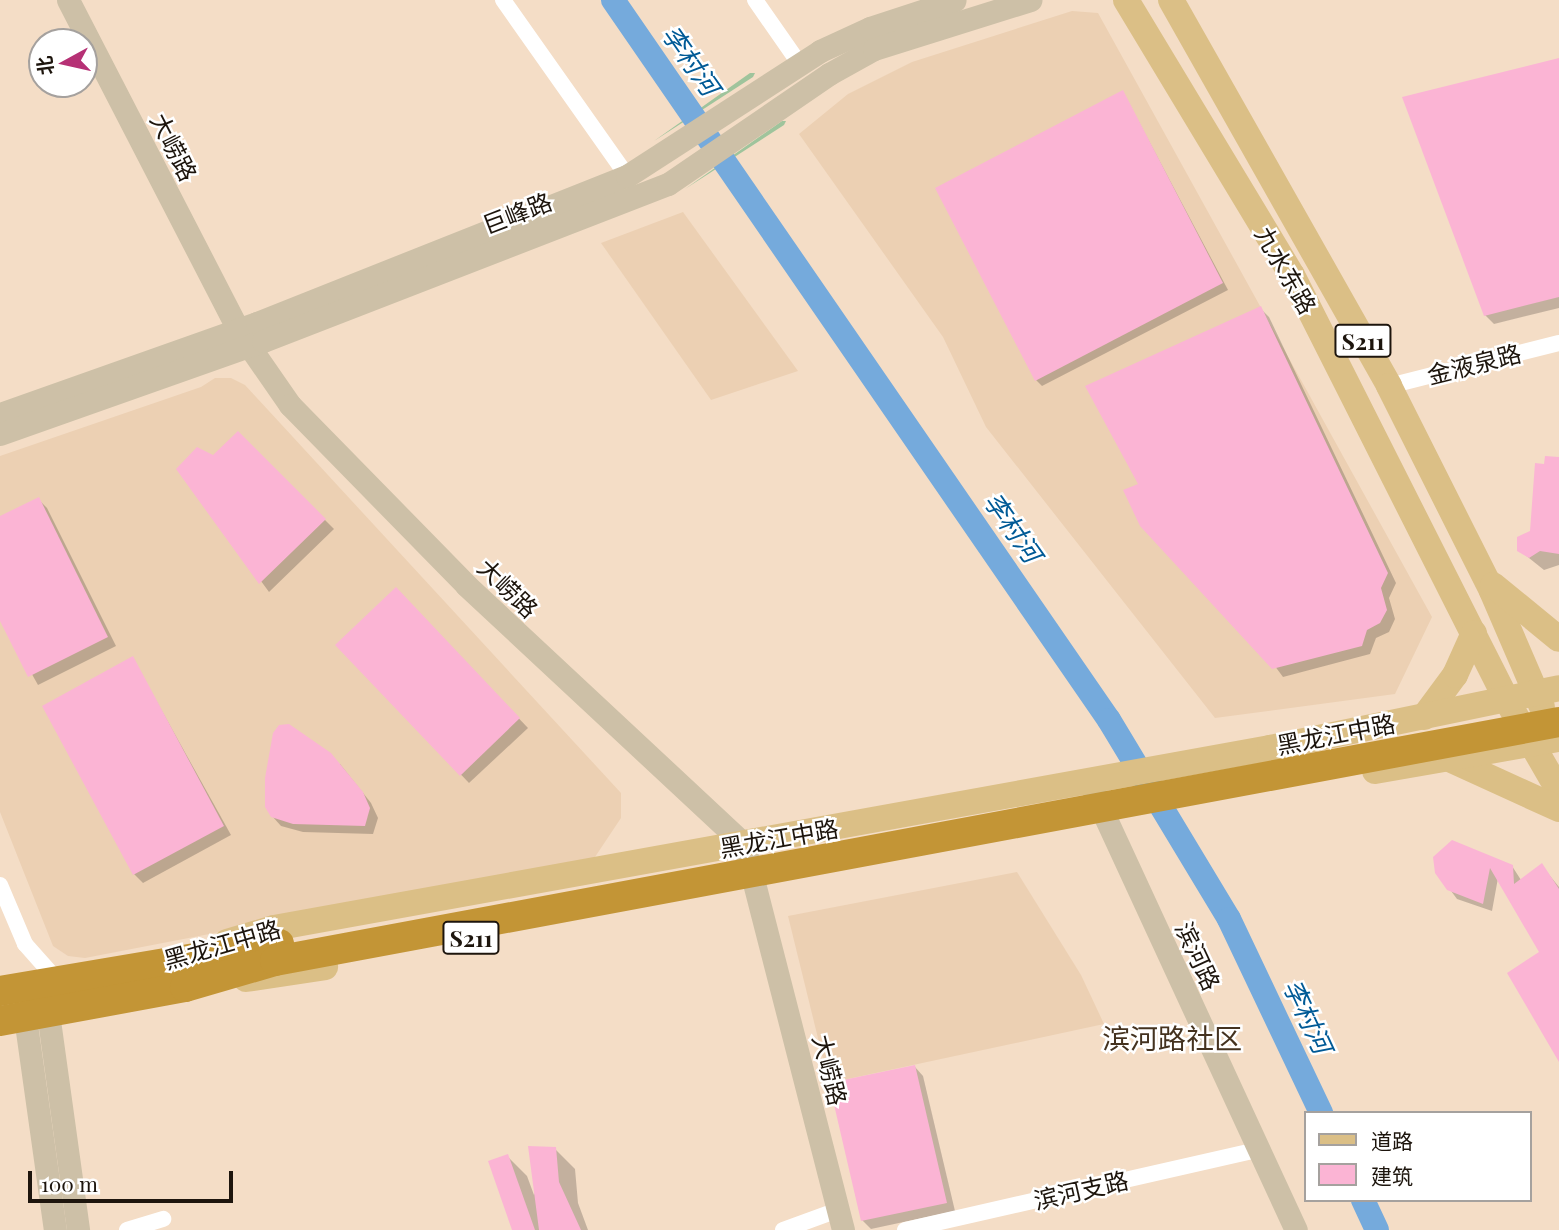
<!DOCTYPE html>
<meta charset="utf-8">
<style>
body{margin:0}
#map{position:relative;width:1559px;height:1230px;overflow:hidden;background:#f4ddc6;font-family:"Playfair Display","Noto Sans SC",serif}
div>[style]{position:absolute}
.built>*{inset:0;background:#ecd0b3}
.green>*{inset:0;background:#9fc49c}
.shadow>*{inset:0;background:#0003}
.river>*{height:24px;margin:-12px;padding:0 12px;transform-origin:12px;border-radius:12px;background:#75aadc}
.building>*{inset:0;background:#fbb4d4}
.street>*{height:16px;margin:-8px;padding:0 8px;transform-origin:8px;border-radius:8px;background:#fff}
.secondary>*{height:23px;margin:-11.5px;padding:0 11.5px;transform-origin:11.5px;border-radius:11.5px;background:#cdc0a7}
.primary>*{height:26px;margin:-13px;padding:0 13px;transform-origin:13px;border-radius:13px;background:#dbbf86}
.highway>*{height:30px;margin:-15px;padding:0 15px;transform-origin:15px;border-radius:15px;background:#c39536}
span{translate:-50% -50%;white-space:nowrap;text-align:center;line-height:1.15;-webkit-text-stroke:5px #fff;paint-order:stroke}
.shield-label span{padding:2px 5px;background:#fff;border:2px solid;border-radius:5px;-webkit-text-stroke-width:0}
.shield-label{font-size:23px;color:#1d150d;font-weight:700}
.street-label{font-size:24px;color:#1d150d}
.water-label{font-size:26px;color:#005a96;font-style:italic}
.quarter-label{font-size:28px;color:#44321f}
.legend{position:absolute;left:1304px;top:1111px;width:228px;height:91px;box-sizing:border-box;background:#fff;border:2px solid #a5a19e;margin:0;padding:9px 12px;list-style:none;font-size:21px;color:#1d150d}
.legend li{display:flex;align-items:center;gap:14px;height:35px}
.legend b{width:35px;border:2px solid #a5a19e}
.north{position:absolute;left:28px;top:28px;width:70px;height:70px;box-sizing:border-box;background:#fff;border:2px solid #a5a19e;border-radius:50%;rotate:262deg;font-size:19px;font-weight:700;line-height:28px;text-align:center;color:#1d150d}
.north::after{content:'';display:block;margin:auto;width:24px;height:32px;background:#b63175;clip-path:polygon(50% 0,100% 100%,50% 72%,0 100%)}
.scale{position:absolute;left:28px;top:1171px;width:205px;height:32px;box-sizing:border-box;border:4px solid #1d150d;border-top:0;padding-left:9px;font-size:21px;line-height:24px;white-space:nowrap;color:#1d150d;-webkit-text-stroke:5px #fff;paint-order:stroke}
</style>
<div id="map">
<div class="built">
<div style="clip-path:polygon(1072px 11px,1098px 13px,1432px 617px,1395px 694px,1215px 718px,986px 427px,943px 337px,799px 134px,848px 94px,912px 62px)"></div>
<div style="clip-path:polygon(683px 212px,798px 371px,711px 400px,601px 243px)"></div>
<div style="clip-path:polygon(215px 378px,231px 378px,245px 385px,621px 793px,621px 818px,593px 860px,85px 958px,68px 956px,53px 946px,0 812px,0 456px,201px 387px)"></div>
<div style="clip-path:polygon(1017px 872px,1081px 975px,1104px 1024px,829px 1083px,788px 916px)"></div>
</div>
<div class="green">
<div style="clip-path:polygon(750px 73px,755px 73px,753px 77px,654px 141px)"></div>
<div style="clip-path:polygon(782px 121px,786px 121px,784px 125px,685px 189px)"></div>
</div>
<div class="shadow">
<div style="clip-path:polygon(1559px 60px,1559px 308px,1494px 324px,1485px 315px)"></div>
<div style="clip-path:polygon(1123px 92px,1228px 290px,1042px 386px,1036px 380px)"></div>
<div style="clip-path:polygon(1260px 308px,1269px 317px,1396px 583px,1389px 598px,1395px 619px,1389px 632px,1376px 638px,1370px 654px,1283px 677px,1140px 484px)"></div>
<div style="clip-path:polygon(238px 433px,334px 529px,269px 592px,179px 469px,214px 457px)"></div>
<div style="clip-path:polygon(1559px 459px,1559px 565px,1544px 570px,1519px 550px,1531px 532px,1546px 466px)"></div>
<div style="clip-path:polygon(38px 499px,47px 508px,116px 646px,38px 685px,0 617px,0 518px)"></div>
<div style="clip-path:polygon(396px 589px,528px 728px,469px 783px,338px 645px)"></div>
<div style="clip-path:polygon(133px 659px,231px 835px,143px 883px,134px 874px)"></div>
<div style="clip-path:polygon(340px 764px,371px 803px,378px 818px,373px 834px,303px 832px,281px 826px,272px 816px)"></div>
<div style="clip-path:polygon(1512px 866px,1521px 880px,1542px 866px,1559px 887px,1559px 1058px,1541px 952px,1498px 878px,1492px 911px,1457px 899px,1437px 872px)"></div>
<div style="clip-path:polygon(915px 1067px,923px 1076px,955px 1211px,871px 1229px,862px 1220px)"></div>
<div style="clip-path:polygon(555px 1149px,575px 1169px,578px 1203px,588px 1230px,514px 1230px,507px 1156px,527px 1176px,534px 1195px)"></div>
</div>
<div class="river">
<div style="left:613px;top:0;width:874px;rotate:55.44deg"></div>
<div style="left:1109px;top:720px;width:232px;rotate:58.9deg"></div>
<div style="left:1229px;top:919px;width:215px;rotate:64.6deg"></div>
<div style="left:1363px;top:1200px;width:33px;rotate:65deg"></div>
</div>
<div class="building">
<div style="clip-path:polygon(1559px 58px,1559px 297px,1484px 316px,1402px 97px)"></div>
<div style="clip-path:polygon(1123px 90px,1223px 283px,1035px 381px,935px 188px)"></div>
<div style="clip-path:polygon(1261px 306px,1388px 573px,1381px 588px,1387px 610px,1380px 623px,1367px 630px,1362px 646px,1272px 669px,1140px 526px,1123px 490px,1138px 484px,1085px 386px)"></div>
<div style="clip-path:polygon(238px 431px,326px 519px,259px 584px,176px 469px,197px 447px,213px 455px)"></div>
<div style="clip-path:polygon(1545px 456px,1559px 457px,1559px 554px,1540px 551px,1529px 558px,1517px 551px,1517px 537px,1530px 531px,1535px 463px,1544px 464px)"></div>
<div style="clip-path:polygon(39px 497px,108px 637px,28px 677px,0 621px,0 516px)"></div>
<div style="clip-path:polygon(396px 587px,520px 718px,460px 776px,335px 645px)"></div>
<div style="clip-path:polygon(133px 656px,224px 826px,133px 875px,42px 706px)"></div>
<div style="clip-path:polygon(289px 724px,331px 753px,363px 792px,370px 808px,365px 826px,293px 824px,271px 817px,265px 807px,265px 778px,273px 733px,279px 725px)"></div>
<div style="clip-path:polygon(1452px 840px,1513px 865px,1514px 884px,1542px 863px,1559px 889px,1559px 1062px,1507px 973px,1539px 952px,1490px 868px,1483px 904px,1447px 890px,1435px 873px,1433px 857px)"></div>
<div style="clip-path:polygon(915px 1065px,947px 1203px,861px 1221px,829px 1083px)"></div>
<div style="clip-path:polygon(528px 1146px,556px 1147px,559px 1182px,581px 1230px,539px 1230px)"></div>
<div style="clip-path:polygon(508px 1154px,535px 1230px,512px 1230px,488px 1161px)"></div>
</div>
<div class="street">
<div style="left:503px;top:0;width:215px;rotate:54.8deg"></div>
<div style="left:755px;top:0;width:77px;rotate:55.1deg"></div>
<div style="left:1389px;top:386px;width:175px;rotate:-14.2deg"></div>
<div style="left:0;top:885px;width:64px;rotate:67deg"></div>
<div style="left:25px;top:944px;width:48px;rotate:48.4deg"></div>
<div style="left:127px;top:1230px;width:38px;rotate:-17deg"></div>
<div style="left:783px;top:1230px;width:59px;rotate:-20deg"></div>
<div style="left:905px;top:1230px;width:362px;rotate:-12.8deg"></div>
</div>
<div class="secondary">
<div style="left:68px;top:0;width:371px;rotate:62.7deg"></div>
<div style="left:238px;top:330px;width:91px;rotate:55.3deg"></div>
<div style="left:290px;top:405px;width:252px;rotate:45.6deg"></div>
<div style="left:466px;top:585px;width:380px;rotate:43deg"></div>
<div style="left:744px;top:844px;width:398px;rotate:75.6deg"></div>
<div style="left:0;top:414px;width:273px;rotate:-19.5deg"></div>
<div style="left:257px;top:323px;width:398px;rotate:-21.7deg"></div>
<div style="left:627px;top:176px;width:230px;rotate:-32.9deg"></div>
<div style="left:820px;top:51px;width:55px;rotate:-24.7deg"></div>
<div style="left:870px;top:28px;width:89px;rotate:-18.2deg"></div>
<div style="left:0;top:434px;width:279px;rotate:-19.5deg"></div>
<div style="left:263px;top:341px;width:434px;rotate:-21.2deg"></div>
<div style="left:668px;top:184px;width:195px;rotate:-34.3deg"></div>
<div style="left:829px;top:74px;width:51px;rotate:-29.1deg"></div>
<div style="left:874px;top:49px;width:164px;rotate:-17.4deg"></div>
<div style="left:1094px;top:793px;width:481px;rotate:65.2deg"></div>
<div style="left:48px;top:1013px;width:219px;rotate:82.1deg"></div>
<div style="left:25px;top:1017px;width:215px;rotate:82deg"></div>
</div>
<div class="primary">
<div style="left:1126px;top:0;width:321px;rotate:58.9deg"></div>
<div style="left:1292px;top:275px;width:475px;rotate:63.2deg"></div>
<div style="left:1506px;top:699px;width:106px;rotate:60.1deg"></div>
<div style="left:1171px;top:0;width:443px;rotate:60.5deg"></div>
<div style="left:1389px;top:386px;width:229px;rotate:63.3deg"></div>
<div style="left:1492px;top:591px;width:126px;rotate:66.7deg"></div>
<div style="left:1493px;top:585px;width:85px;rotate:39.3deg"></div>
<div style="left:1424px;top:717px;width:52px;rotate:-53.6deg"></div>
<div style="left:1455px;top:675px;width:46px;rotate:-65.7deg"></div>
<div style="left:1447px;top:758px;width:123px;rotate:24.5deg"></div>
<div style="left:1375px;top:771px;width:187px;rotate:-9.9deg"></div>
<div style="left:227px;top:942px;width:49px;rotate:-16.6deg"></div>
<div style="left:274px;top:928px;width:1012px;rotate:-10.24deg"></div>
<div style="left:1270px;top:748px;width:295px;rotate:-11.7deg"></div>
<div style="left:246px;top:979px;width:80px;rotate:-8.6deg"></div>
</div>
<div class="highway">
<div style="left:0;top:991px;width:283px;rotate:-9.6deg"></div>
<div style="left:0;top:1021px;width:188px;rotate:-10.4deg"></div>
<div style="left:185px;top:987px;width:94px;rotate:-16.1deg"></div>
<div style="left:275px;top:961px;width:1306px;rotate:-10.54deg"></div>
</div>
<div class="shield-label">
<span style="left:1363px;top:341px">S211</span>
<span style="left:471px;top:938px">S211</span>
</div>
<div class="street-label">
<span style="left:174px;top:147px;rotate:63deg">大崂路</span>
<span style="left:517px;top:213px;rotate:-21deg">巨峰路</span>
<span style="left:1286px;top:270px;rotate:60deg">九水东路</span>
<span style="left:1474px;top:364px;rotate:-14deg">金液泉路</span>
<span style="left:508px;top:588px;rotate:44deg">大崂路</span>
<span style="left:1336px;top:734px;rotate:-11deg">黑龙江中路</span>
<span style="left:779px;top:838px;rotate:-10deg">黑龙江中路</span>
<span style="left:222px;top:944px;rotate:-16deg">黑龙江中路</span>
<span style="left:1198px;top:956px;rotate:65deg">滨河路</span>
<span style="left:830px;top:1070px;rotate:76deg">大崂路</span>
<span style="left:1081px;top:1190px;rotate:-13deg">滨河支路</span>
</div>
<div class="water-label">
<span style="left:691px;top:60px;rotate:55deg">李村河</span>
<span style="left:1013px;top:527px;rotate:55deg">李村河</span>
<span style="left:1308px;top:1016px;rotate:65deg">李村河</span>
</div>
<div class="quarter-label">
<span style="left:1172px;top:1038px">滨河路社区</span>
</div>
<ul class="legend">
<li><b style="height:9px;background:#dbbf86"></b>道路</li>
<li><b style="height:19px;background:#fbb4d4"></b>建筑</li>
</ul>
<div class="north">北</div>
<div class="scale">100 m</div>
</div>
